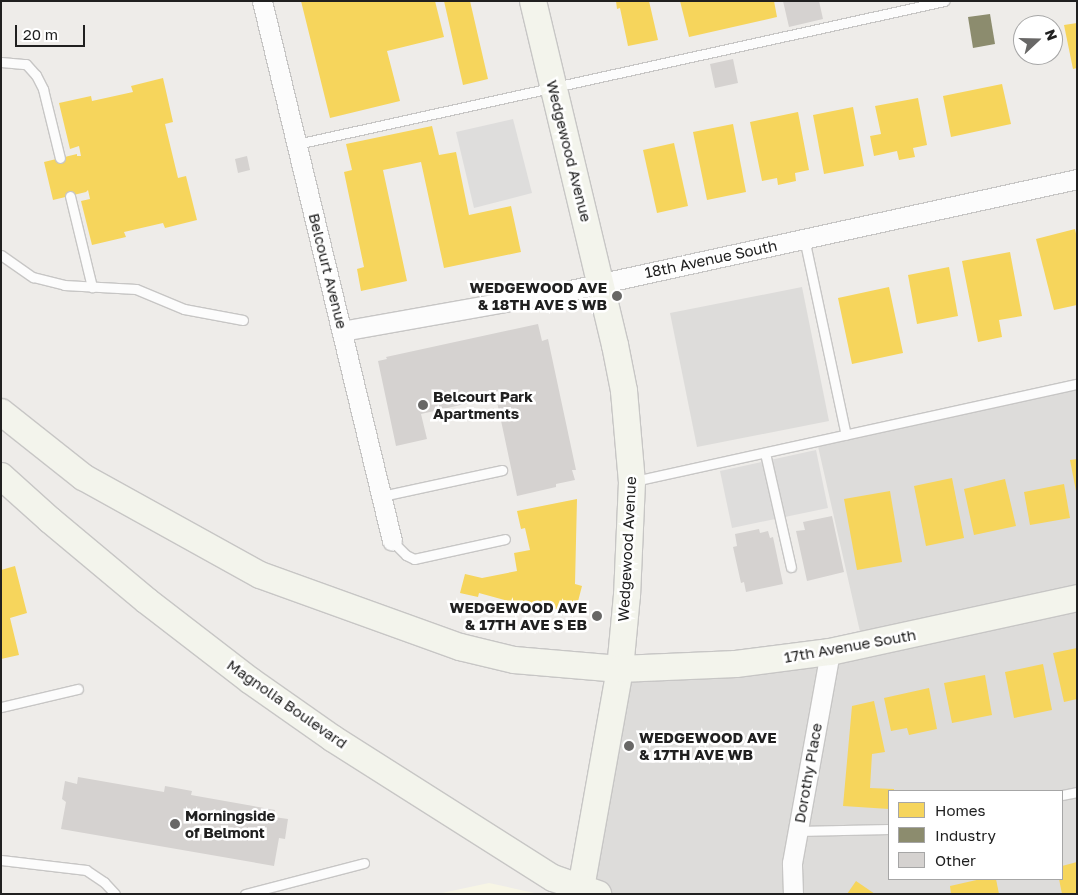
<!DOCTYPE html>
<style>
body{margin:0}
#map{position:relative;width:1078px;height:895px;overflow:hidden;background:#eeece9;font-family:"Golos Text",sans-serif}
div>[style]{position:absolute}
.residential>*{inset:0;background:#dddcda}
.education>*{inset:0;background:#f7f5e5}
.parking>*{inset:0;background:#dedddc}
.homes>*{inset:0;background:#f6d55c}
.industry>*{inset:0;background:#8c8c6e}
.building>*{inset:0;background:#d5d2d0}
.roads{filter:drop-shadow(1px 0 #c7c6c5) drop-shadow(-1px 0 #c7c6c5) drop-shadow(0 1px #c7c6c5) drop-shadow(0 -1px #c7c6c5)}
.service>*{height:9px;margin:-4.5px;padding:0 4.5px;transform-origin:4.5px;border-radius:4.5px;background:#fcfcfc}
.minor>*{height:19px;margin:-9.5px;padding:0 9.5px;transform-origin:9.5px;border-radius:9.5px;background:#fcfcfc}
.secondary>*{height:26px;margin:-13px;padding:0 13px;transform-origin:13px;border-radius:13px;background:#f3f4ec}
.dots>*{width:14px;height:14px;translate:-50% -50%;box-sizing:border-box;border:2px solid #fff;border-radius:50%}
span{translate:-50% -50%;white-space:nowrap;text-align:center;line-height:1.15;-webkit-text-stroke:5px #fff;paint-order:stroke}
.street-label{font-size:15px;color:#202020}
.poi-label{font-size:15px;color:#202020;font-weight:700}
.right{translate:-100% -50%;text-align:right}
.left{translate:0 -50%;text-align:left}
.frame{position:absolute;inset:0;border:2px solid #202020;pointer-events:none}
.legend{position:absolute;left:888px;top:790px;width:175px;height:90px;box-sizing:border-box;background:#fff;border:1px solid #a6a6a6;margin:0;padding:6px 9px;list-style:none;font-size:15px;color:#202020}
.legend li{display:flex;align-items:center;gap:10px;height:25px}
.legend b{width:25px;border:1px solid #a6a6a6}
.north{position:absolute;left:1013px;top:15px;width:50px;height:50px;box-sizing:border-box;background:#fff;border:1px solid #a6a6a6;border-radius:50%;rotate:69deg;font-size:14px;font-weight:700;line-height:20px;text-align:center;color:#202020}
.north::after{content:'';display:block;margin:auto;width:18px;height:22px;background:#686766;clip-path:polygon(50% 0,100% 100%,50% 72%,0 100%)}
.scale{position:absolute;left:15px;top:25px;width:70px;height:22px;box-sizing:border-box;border:2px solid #202020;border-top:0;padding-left:6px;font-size:15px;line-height:18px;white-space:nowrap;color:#202020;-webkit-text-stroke:4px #fff;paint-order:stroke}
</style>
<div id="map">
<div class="residential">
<div style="clip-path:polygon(802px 287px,829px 421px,697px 447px,670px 313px)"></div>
<div style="clip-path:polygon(evenodd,1077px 379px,1077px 894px,590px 894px,620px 669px,863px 645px,817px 442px,1077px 379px,889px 791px,1062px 791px,1062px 879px,889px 879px,889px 791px)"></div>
</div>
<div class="education">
<div style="clip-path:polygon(489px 883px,539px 894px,437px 894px)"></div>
</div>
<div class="parking">
<div style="clip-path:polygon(513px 119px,532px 193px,474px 208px,456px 132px)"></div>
<div style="clip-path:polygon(816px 450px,828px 508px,732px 528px,720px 471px)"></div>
</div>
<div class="homes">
<div style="clip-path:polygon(301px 1px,435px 1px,444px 37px,387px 51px,400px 101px,330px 118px)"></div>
<div style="clip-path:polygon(444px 1px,470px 1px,488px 79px,463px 85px)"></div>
<div style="clip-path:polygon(616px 1px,649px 1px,658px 40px,628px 46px,620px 8px,617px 9px)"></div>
<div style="clip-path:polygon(680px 1px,774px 1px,777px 17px,689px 37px)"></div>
<div style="clip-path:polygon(1077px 23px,1077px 68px,1073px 69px,1064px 25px)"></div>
<div style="clip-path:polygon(163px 78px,173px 122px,165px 124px,178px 178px,186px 176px,197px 220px,165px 228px,163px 223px,124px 232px,126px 237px,92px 245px,81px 201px,90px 199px,88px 190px,86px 192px,53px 200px,44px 162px,77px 154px,77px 156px,81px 156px,79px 146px,70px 149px,59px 103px,91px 96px,92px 101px,133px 92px,131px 86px)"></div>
<div style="clip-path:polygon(1002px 84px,1011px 124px,951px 137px,943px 96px)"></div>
<div style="clip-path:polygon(918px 98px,927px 145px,913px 148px,915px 157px,899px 160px,897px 151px,874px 156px,870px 136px,881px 134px,875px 106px)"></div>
<div style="clip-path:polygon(853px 107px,864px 166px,824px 174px,813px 115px)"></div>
<div style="clip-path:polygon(798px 112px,809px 170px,795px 173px,796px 181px,778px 185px,777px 178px,762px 181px,750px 122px)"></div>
<div style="clip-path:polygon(733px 124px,746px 192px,707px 200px,693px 132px)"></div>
<div style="clip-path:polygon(432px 126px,439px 155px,456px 152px,469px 215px,511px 206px,521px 252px,444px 268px,421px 162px,383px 170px,407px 281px,361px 291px,357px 269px,364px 267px,344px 172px,352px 170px,346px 144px)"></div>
<div style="clip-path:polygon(674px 143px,688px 206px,657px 213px,643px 150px)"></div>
<div style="clip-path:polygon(1075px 229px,1077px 238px,1077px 305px,1054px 310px,1036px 239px)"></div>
<div style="clip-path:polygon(1010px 252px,1022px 316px,999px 320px,1002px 337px,978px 342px,962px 261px)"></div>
<div style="clip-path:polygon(949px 267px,958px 316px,917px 324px,908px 275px)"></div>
<div style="clip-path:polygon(889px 287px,903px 353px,852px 364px,838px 298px)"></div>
<div style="clip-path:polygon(1077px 459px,1077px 491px,1076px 491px,1070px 460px)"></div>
<div style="clip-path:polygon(952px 478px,964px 538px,926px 546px,914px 486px)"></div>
<div style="clip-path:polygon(1005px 479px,1016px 526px,974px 535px,964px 489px)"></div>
<div style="clip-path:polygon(1064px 484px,1070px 518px,1030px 525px,1024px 492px)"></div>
<div style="clip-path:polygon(890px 491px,902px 562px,857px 570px,844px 499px)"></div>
<div style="clip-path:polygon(577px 499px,575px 584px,582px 586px,575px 613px,526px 603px,526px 606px,479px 593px,478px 597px,460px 593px,465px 574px,482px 578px,517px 571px,514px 553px,530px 550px,525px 528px,521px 529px,517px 511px)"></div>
<div style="clip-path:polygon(15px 566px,27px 613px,10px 618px,19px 655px,1px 659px,1px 570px)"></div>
<div style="clip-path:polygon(1077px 648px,1077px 699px,1064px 702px,1053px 653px)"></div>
<div style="clip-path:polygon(1043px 664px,1052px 710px,1014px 718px,1005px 672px)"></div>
<div style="clip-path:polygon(985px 675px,992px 715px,952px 723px,944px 683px)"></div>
<div style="clip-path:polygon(929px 688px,937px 729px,909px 735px,907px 728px,891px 731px,884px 698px)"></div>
<div style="clip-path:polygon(874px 701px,885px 752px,872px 754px,870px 788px,894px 789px,894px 791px,889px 791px,889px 809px,843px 806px,852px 706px)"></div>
<div style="clip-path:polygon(1077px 862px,1077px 894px,1062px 894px,1059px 879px,1062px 879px,1062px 866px)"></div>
<div style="clip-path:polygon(981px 879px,996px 879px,999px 894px,951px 894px,950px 886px)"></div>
<div style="clip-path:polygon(856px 881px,875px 894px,847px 894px)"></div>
</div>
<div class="industry">
<div style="clip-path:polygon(990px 14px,995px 44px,973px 48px,968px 17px)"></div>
</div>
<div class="building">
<div style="clip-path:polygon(783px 1px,819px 1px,823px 19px,789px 27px)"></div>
<div style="clip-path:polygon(733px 59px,738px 83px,715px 88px,710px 64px)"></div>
<div style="clip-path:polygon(247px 156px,250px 170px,238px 173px,235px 159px)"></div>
<div style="clip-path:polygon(538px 324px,542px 341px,548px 339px,576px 470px,572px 470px,575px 480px,556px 484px,556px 487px,517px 496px,496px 397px,421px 414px,427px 439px,396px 446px,378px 361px,387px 359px,386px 357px)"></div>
<div style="clip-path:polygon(832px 516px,844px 572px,807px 581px,796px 531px,805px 530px,803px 522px)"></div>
<div style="clip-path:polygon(759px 529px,760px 533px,768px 531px,770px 538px,773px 537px,783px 584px,746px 592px,744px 582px,741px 583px,733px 547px,737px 546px,735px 534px)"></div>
<div style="clip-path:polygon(78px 777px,164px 792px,165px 786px,192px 791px,191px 795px,275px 810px,274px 817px,288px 819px,285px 839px,279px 838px,274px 866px,61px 829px,66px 802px,62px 799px,65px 781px,77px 784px)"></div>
</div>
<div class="roads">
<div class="service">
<div style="left:1px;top:62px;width:25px;rotate:5deg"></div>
<div style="left:26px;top:64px;width:15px;rotate:48deg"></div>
<div style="left:36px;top:75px;width:16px;rotate:63deg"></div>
<div style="left:43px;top:89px;width:71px;rotate:76.2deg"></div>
<div style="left:297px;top:144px;width:663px;rotate:-12.46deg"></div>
<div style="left:70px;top:196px;width:94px;rotate:76.4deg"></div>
<div style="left:804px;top:238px;width:201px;rotate:78deg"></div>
<div style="left:1px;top:255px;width:39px;rotate:35deg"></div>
<div style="left:33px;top:277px;width:32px;rotate:14deg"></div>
<div style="left:64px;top:285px;width:72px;rotate:3.2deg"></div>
<div style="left:136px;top:289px;width:52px;rotate:22.6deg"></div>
<div style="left:184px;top:309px;width:60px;rotate:10.6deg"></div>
<div style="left:765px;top:453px;width:117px;rotate:77.2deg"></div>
<div style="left:635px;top:481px;width:453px;rotate:-12.4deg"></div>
<div style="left:382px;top:496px;width:123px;rotate:-12.2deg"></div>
<div style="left:392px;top:541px;width:20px;rotate:45deg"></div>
<div style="left:406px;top:555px;width:9px;rotate:27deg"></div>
<div style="left:414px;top:559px;width:93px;rotate:-12.4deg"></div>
<div style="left:1px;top:707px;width:79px;rotate:-13.2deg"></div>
<div style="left:1062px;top:795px;width:15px;rotate:-11deg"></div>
<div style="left:797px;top:831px;width:92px;rotate:-1.2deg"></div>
<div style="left:1px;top:860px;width:86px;rotate:6.7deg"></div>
<div style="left:86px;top:870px;width:22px;rotate:34deg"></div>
<div style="left:104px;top:882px;width:16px;rotate:47deg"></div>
<div style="left:245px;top:894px;width:123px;rotate:-14.6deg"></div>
</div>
<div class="minor">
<div style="left:262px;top:1px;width:555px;rotate:76.46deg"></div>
<div style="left:342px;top:331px;width:228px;rotate:-10.1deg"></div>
<div style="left:566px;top:291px;width:523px;rotate:-12.36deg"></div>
<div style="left:793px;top:894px;width:31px;rotate:-92deg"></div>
<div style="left:792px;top:863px;width:214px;rotate:-79.8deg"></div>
</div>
<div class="secondary">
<div style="left:533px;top:1px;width:354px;rotate:76.6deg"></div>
<div style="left:615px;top:345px;width:47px;rotate:78.9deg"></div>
<div style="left:624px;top:391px;width:91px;rotate:85deg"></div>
<div style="left:632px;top:482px;width:113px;rotate:92.5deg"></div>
<div style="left:627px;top:595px;width:74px;rotate:95.4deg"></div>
<div style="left:620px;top:669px;width:229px;rotate:100.1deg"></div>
<div style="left:1px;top:412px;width:105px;rotate:38.4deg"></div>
<div style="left:83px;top:477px;width:202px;rotate:29deg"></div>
<div style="left:260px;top:575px;width:213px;rotate:19.8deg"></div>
<div style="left:460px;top:647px;width:56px;rotate:13.5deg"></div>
<div style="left:514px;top:660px;width:106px;rotate:4.9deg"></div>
<div style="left:620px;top:669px;width:116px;rotate:-2.5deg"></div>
<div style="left:736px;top:664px;width:95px;rotate:-7.3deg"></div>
<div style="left:830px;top:652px;width:253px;rotate:-12.3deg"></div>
<div style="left:1px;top:476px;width:66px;rotate:41.9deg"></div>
<div style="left:50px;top:520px;width:126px;rotate:39.9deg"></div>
<div style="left:147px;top:601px;width:131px;rotate:37.6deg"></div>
<div style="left:251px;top:681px;width:99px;rotate:35.1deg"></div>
<div style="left:332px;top:738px;width:262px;rotate:32.4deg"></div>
<div style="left:553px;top:878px;width:48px;rotate:19.6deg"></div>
</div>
</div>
<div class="dots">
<div style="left:617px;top:296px;background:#686766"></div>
<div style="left:423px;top:405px;background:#686766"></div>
<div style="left:597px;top:616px;background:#686766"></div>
<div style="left:629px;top:746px;background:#686766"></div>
<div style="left:175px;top:824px;background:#686766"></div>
</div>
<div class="street-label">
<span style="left:569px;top:151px;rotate:76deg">Wedgewood Avenue</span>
<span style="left:711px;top:259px;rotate:-12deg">18th Avenue South</span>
<span style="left:328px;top:271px;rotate:76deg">Belcourt Avenue</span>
<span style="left:627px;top:549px;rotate:-87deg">Wedgewood Avenue</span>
<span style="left:850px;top:646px;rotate:-10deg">17th Avenue South</span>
<span style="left:287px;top:704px;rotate:35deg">Magnolia Boulevard</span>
<span style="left:808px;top:773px;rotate:-80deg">Dorothy Place</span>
</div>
<div class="poi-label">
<span class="right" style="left:607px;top:296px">WEDGEWOOD AVE<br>&amp; 18TH AVE S WB</span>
<span class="left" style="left:433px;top:405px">Belcourt Park<br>Apartments</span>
<span class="right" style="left:587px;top:616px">WEDGEWOOD AVE<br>&amp; 17TH AVE S EB</span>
<span class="left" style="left:639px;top:746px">WEDGEWOOD AVE<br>&amp; 17TH AVE WB</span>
<span class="left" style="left:185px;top:824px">Morningside<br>of Belmont</span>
</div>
<div class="frame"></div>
<ul class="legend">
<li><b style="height:14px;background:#f6d55c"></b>Homes</li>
<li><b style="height:14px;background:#8c8c6e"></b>Industry</li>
<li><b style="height:14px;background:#d5d2d0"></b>Other</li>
</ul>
<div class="north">N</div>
<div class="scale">20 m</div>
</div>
